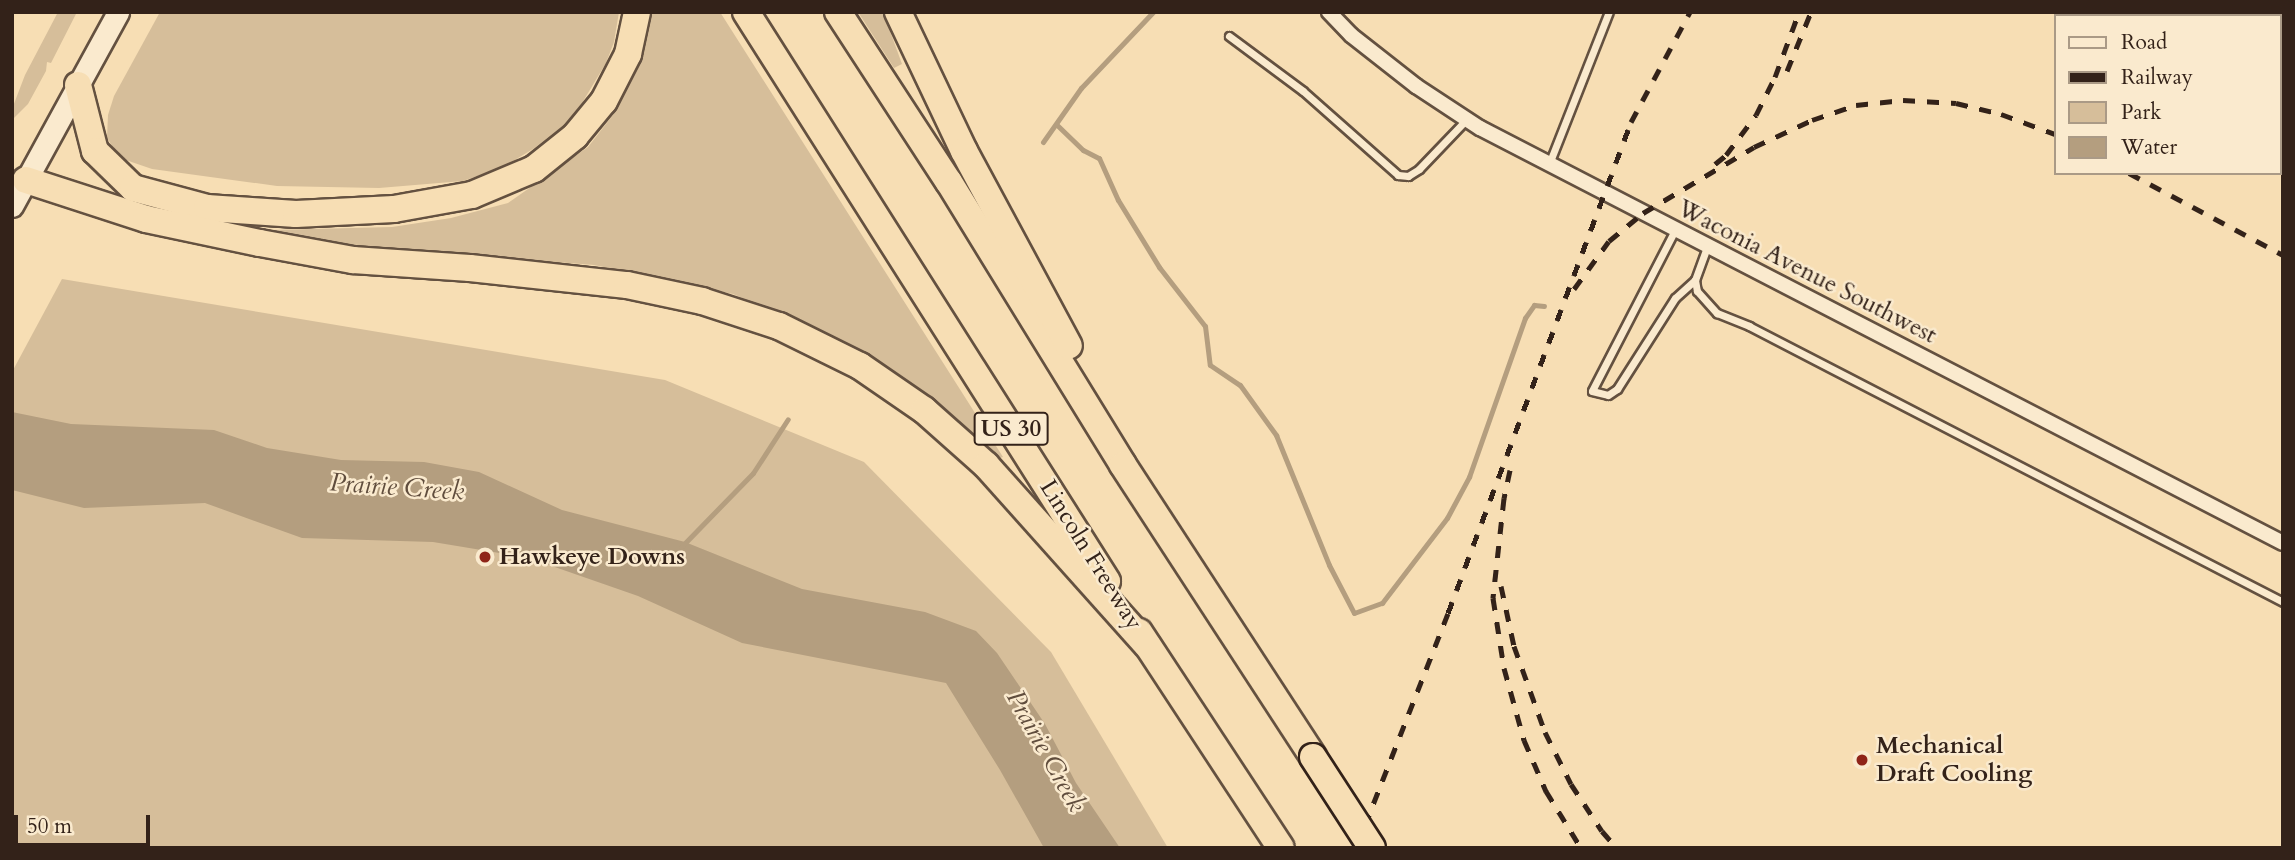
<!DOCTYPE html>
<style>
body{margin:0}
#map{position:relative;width:2295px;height:860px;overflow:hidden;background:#f7deb4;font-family:Cardo,serif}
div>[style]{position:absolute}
.green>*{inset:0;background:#d6be9a}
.water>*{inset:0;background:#b49e7f}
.stream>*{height:5px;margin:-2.5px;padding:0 2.5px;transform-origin:2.5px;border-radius:2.5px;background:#b49e7f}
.roads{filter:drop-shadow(2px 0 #645140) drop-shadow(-2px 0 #645140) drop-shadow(0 2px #645140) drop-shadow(0 -2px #645140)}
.service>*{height:7px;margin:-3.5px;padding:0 3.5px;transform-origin:3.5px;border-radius:3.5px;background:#faeace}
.minor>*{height:14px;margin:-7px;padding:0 7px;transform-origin:7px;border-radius:7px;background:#faeace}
.secondary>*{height:21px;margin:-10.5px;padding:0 10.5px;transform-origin:10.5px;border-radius:10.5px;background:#faeace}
.motorway>*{height:26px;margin:-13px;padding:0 13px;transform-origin:13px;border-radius:13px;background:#f7deb4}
.rail>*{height:5px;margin-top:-2.5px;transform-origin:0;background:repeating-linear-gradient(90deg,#332219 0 12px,transparent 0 24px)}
.bridges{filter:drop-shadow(2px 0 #332219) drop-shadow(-2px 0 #332219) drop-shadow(0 2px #332219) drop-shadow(0 -2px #332219)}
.motorway-bridge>*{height:26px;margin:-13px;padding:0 13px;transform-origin:13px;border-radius:13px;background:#f7deb4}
.dots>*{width:19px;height:19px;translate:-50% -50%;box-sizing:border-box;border:4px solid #faeace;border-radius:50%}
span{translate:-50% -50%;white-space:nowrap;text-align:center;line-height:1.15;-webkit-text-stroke:5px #faeace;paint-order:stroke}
.shield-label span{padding:2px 5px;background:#faeace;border:2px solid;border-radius:5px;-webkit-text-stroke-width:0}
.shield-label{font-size:23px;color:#332219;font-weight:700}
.street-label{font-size:24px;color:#332219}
.poi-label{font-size:24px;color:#332219;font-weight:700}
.left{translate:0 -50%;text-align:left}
.water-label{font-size:26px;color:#604d3d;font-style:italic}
.frame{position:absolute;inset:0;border:14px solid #332219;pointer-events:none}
.legend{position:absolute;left:2054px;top:14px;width:228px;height:161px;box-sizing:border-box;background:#faeace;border:2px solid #aa9a86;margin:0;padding:9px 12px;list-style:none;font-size:21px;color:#332219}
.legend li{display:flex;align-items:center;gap:14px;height:35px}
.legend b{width:35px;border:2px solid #aa9a86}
.scale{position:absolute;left:14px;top:815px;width:136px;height:32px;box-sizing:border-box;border:4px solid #332219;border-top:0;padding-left:9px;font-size:21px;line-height:24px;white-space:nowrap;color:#332219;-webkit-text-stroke:5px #faeace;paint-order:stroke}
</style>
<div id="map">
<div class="green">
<div style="clip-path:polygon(58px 12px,77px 12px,51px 63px,47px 62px,46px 71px,28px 104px,12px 120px,12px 109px,25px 75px)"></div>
<div style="clip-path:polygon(160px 12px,619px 12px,614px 42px,606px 63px,582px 103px,564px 125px,533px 149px,503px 167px,463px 181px,379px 188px,277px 186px,152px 169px,120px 158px,107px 138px,108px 115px,114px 96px)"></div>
<div style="clip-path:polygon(649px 12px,720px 12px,1003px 457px,1000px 458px,933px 399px,844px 341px,733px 294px,594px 265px,380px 248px,270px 233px,271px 230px,392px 227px,451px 218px,508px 203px,588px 147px,613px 115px,643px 53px)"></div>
<div style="clip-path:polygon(858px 12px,883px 12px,902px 64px,894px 68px)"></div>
<div style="clip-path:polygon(62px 279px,665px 380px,864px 462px,1051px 652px,1168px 848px,12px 848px,12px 372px)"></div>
</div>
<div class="water">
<div style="clip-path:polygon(12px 412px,71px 424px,214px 430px,267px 448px,341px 460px,424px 462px,479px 472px,562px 510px,685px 542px,802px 589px,925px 612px,976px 631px,997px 653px,1045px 724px,1076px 783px,1120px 848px,1044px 848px,1000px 770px,946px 683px,742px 643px,638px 596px,529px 558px,433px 542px,302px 538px,205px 503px,84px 508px,12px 490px)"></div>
</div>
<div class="stream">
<div style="left:1057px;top:125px;width:36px;rotate:44deg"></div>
<div style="left:1083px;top:150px;width:18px;rotate:27deg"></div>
<div style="left:1099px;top:158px;width:46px;rotate:65.7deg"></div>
<div style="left:1118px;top:200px;width:79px;rotate:58.5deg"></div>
<div style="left:1159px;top:267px;width:75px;rotate:52.1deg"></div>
<div style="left:1205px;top:326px;width:39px;rotate:83deg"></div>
<div style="left:1210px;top:365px;width:36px;rotate:34deg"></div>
<div style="left:1240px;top:385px;width:62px;rotate:54.2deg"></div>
<div style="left:1276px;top:435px;width:140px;rotate:67.8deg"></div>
<div style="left:1329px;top:565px;width:54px;rotate:62.5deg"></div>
<div style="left:1354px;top:613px;width:30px;rotate:-20deg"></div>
<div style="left:1382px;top:603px;width:107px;rotate:-52.6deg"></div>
<div style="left:1447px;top:518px;width:47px;rotate:-61.8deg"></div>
<div style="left:1469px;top:477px;width:169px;rotate:-70.6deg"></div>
<div style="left:1525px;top:318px;width:16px;rotate:-55deg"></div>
<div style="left:1534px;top:305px;width:10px;rotate:6deg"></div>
<div style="left:1043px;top:142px;width:66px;rotate:-54.9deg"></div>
<div style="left:1081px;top:88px;width:105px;rotate:-46.5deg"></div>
<div style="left:681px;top:547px;width:103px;rotate:-45.8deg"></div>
<div style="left:753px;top:473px;width:64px;rotate:-57.1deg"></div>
</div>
<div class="roads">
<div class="service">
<div style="left:1229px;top:36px;width:92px;rotate:36.6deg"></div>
<div style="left:1303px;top:91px;width:127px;rotate:41.5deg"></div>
<div style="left:1398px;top:175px;width:10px;rotate:6deg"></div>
<div style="left:1408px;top:176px;width:13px;rotate:-32deg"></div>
<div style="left:1419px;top:169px;width:68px;rotate:-46.2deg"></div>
<div style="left:1549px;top:164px;width:163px;rotate:-68.5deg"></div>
<div style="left:1676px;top:228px;width:183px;rotate:117.3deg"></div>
<div style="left:1592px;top:391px;width:16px;rotate:14deg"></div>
<div style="left:1608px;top:395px;width:11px;rotate:-34deg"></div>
<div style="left:1617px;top:389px;width:108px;rotate:-57.5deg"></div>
<div style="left:1675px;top:298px;width:27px;rotate:-42deg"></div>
<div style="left:1695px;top:280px;width:38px;rotate:-70deg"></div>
<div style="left:1695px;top:280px;width:11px;rotate:80deg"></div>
<div style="left:1697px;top:291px;width:30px;rotate:48deg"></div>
<div style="left:1717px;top:313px;width:35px;rotate:22deg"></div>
<div style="left:1749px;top:326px;width:601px;rotate:27.33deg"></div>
</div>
<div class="minor">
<div style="left:1329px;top:12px;width:32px;rotate:46deg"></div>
<div style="left:1351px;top:35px;width:83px;rotate:38.1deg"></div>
<div style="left:1416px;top:86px;width:77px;rotate:33.3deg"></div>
<div style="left:1480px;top:128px;width:904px;rotate:27.33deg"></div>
</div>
<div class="secondary">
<div style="left:12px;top:206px;width:221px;rotate:-61.3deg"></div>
</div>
<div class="motorway">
<div style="left:746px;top:12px;width:674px;rotate:57.61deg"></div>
<div style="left:838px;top:12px;width:203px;rotate:56.9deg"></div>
<div style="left:949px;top:182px;width:332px;rotate:58.4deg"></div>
<div style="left:1123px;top:465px;width:348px;rotate:56.9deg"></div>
<div style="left:898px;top:12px;width:154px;rotate:64.6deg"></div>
<div style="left:964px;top:151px;width:221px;rotate:61.7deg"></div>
<div style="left:78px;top:85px;width:68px;rotate:75.6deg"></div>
<div style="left:95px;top:151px;width:53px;rotate:44.2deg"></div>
<div style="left:133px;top:188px;width:77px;rotate:15.1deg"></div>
<div style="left:207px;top:208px;width:89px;rotate:3.9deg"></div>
<div style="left:296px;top:214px;width:98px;rotate:-2.9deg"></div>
<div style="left:394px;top:209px;width:79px;rotate:-10.2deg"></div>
<div style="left:472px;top:195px;width:67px;rotate:-22.8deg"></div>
<div style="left:534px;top:169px;width:53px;rotate:-38.8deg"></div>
<div style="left:575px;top:136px;width:45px;rotate:-50.4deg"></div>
<div style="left:604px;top:101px;width:53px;rotate:-62.9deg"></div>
<div style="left:628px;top:54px;width:43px;rotate:-77.9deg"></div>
<div style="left:26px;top:180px;width:126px;rotate:18deg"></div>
<div style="left:146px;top:219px;width:116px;rotate:11.9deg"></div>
<div style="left:260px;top:243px;width:95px;rotate:10.4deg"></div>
<div style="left:353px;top:260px;width:117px;rotate:3.9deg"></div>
<div style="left:470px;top:268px;width:158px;rotate:6.2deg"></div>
<div style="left:627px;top:285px;width:77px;rotate:12deg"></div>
<div style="left:702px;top:301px;width:81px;rotate:18deg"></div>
<div style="left:779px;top:326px;width:90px;rotate:26.3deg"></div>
<div style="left:860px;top:366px;width:78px;rotate:34.5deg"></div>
<div style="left:924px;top:410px;width:83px;rotate:41.6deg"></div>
<div style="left:986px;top:465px;width:241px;rotate:48.2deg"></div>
<div style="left:1139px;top:632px;width:258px;rotate:56.7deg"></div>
</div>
</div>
<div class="rail">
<div style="left:1787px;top:71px;width:64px;rotate:-67.9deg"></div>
<div style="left:1715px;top:164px;width:14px;rotate:-39deg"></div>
<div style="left:1726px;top:155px;width:50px;rotate:-53.1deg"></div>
<div style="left:1756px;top:115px;width:42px;rotate:-63.4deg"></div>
<div style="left:1775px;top:77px;width:69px;rotate:-69.7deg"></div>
<div style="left:2129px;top:173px;width:174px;rotate:28deg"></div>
<div style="left:1574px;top:289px;width:59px;rotate:-53.9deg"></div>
<div style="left:1609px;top:241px;width:44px;rotate:-39.5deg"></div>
<div style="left:1643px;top:213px;width:129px;rotate:-30.7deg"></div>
<div style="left:1754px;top:147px;width:64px;rotate:-25deg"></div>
<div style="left:1812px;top:120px;width:46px;rotate:-18.8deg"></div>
<div style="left:1856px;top:105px;width:47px;rotate:-6.1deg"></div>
<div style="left:1903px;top:100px;width:53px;rotate:3.2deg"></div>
<div style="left:1956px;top:103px;width:46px;rotate:13.7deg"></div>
<div style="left:2001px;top:114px;width:58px;rotate:20.3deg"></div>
<div style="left:1510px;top:470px;width:29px;rotate:102deg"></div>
<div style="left:1504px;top:498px;width:101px;rotate:96.3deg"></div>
<div style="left:1493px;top:598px;width:71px;rotate:81.1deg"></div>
<div style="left:1504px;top:668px;width:75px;rotate:74.5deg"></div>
<div style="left:1524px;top:740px;width:56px;rotate:66.7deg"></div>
<div style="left:1546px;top:791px;width:67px;rotate:58.4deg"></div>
<div style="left:1501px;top:586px;width:61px;rotate:77.8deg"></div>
<div style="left:1514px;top:646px;width:91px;rotate:70.2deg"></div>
<div style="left:1545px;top:732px;width:58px;rotate:63.4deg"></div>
<div style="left:1571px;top:784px;width:56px;rotate:56.6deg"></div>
<div style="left:1602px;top:831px;width:23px;rotate:49deg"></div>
<div style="left:1356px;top:848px;width:252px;rotate:-68.6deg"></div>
<div style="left:1448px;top:613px;width:524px;rotate:-69.56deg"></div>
<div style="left:1631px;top:122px;width:125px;rotate:-61.8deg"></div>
</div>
<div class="bridges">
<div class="motorway-bridge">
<div style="left:1313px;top:757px;width:108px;rotate:57deg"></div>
</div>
</div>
<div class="dots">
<div style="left:485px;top:557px;background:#8f2418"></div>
<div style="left:1862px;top:760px;background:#8f2418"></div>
</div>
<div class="shield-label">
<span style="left:1011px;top:429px">US 30</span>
</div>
<div class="street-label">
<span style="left:1807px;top:272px;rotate:27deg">Waconia Avenue Southwest</span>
<span style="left:1091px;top:555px;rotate:58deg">Lincoln Freeway</span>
</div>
<div class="poi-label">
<span class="left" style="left:499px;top:557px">Hawkeye Downs</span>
<span class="left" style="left:1876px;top:760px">Mechanical<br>Draft Cooling</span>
</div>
<div class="water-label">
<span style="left:397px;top:487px;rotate:4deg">Prairie Creek</span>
<span style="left:1046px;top:751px;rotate:61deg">Prairie Creek</span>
</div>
<div class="frame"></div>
<ul class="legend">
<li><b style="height:9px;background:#faeace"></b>Road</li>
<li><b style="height:9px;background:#332219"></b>Railway</li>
<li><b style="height:19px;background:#d6be9a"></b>Park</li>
<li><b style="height:19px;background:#b49e7f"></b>Water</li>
</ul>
<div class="scale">50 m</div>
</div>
